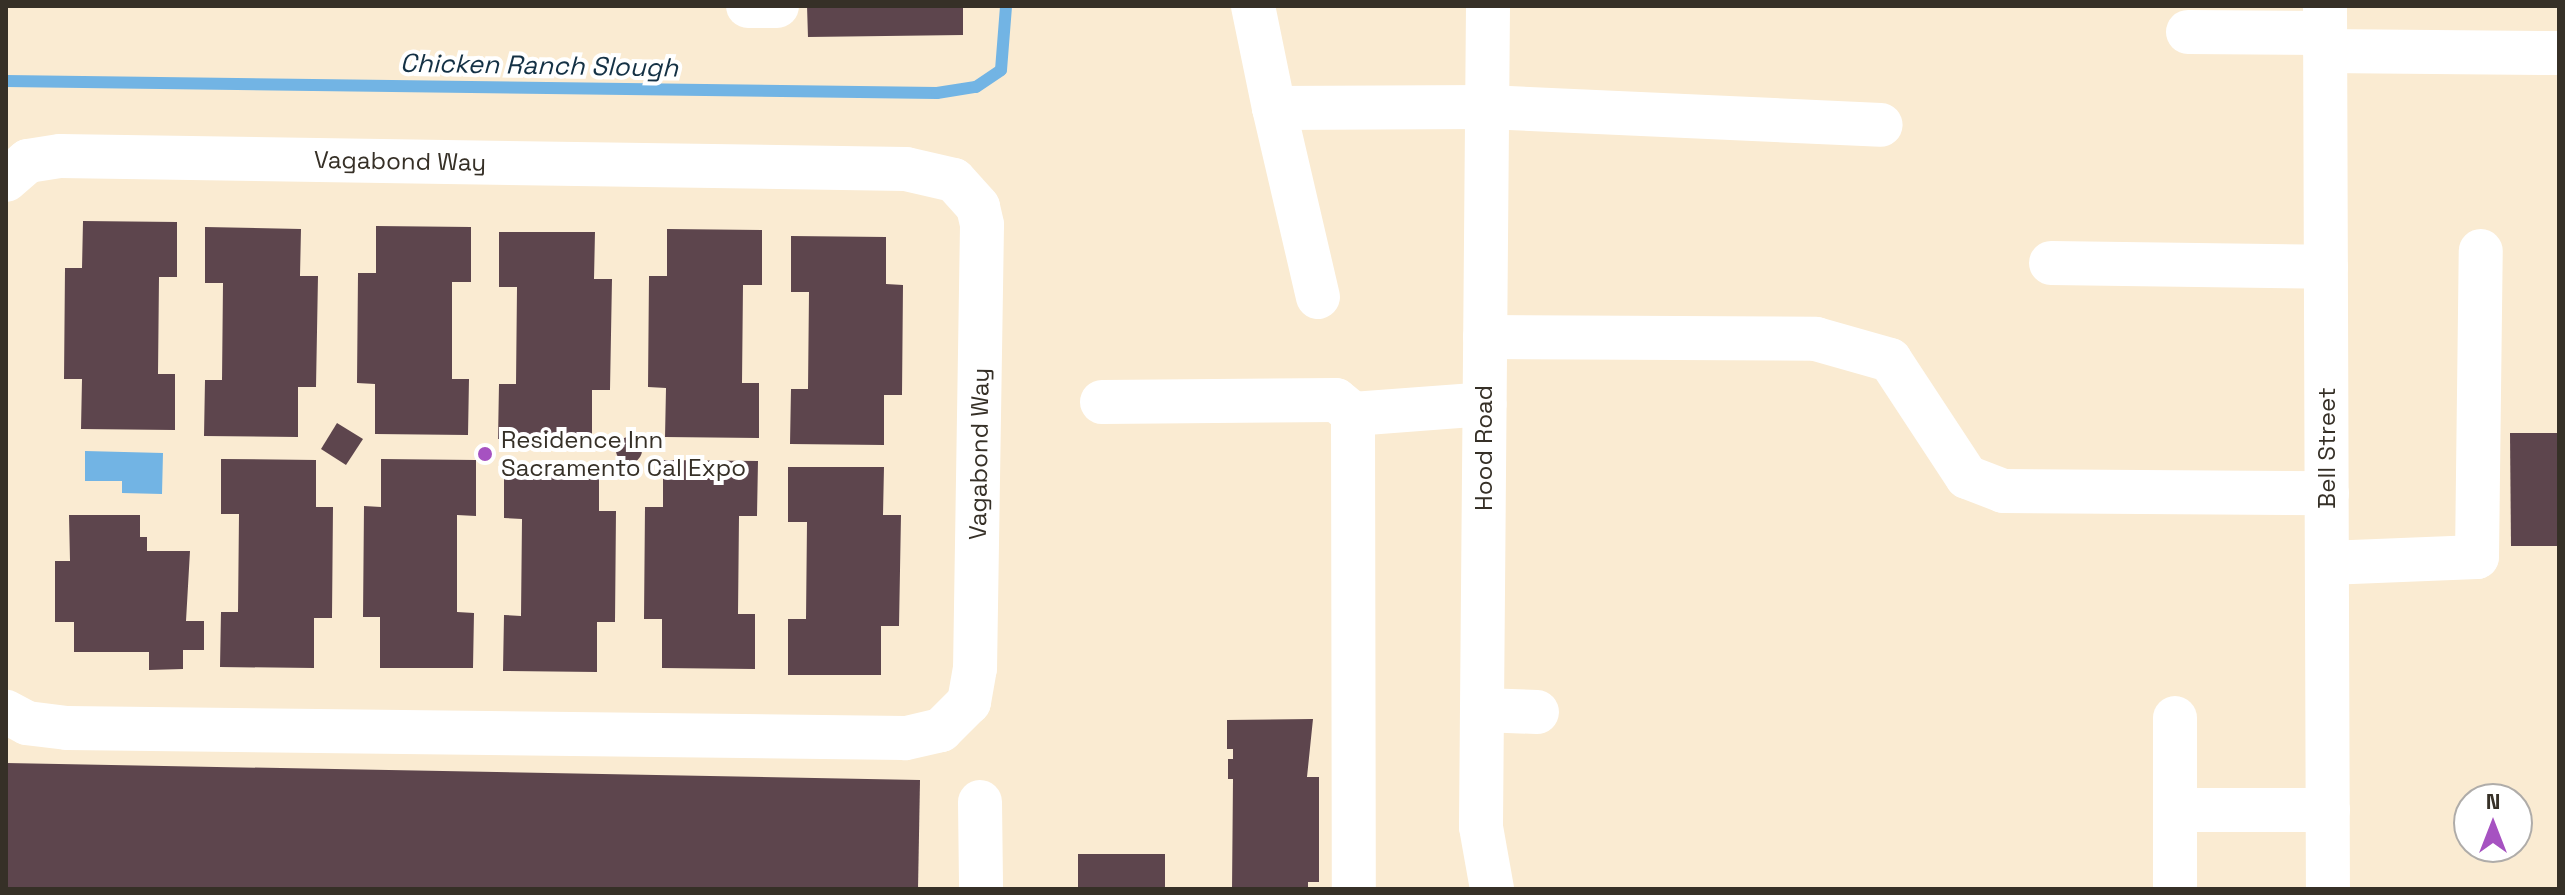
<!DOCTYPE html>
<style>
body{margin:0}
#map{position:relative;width:2565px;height:895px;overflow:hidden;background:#faebd2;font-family:"Space Grotesk",sans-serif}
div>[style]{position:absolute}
.water>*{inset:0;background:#72b4e4}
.stream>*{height:12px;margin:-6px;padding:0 6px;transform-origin:6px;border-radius:6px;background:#72b4e4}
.building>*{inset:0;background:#5d454d}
.round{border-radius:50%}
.minor>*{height:44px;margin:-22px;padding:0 22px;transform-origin:22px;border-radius:22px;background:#fff}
.dots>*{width:22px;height:22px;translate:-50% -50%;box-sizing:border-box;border:4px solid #fff;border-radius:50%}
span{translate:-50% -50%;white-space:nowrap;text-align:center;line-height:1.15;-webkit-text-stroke:8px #fff;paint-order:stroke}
.street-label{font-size:24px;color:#363027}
.poi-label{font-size:24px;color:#363027}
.left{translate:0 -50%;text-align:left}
.water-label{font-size:26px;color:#143145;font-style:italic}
.frame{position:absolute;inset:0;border:8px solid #363027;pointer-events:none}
.north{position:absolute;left:2453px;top:783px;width:80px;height:80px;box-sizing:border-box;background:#fff;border:2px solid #afaca9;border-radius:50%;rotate:0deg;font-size:22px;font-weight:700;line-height:32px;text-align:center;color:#363027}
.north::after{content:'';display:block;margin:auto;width:28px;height:36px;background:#a652c1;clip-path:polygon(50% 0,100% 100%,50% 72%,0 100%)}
</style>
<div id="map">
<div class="water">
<div style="clip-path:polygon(85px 451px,163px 453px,162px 494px,122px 493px,122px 481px,85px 481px)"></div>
</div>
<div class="stream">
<div style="left:6px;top:81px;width:931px;rotate:0.74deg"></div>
<div style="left:937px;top:93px;width:39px;rotate:-9deg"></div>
<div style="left:976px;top:87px;width:30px;rotate:-34deg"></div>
<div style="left:1001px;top:70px;width:64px;rotate:-85.5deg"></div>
</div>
<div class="building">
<div style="clip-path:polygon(807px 6px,963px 6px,963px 35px,808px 37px)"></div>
<div style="clip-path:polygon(83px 221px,177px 222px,177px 277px,159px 277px,158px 374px,175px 374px,175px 430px,81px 429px,82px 379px,64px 379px,65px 268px,82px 268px)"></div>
<div style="clip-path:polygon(376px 226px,471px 227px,471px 282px,452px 282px,452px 379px,469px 379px,468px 435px,375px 434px,375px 384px,357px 383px,358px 273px,376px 273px)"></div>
<div style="clip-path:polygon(205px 227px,301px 229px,300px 276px,318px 276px,316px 387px,298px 387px,298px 437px,204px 436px,205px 380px,222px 380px,223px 283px,205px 283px)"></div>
<div style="clip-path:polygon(667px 229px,762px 230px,762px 285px,743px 285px,742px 383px,759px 383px,759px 438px,665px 437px,666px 388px,648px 387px,649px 276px,667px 276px)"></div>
<div style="clip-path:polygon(499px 232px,595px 232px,594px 279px,612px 279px,610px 390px,592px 390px,592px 440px,498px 439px,499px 384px,516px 384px,517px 287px,499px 287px)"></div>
<div style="clip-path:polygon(791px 236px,886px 237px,886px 284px,903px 285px,902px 395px,884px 395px,884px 445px,790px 444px,791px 389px,808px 389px,809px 292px,791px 292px)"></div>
<div style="clip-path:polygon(337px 423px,363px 439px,346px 465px,321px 449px)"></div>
<div style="clip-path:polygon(2510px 433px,2559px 433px,2559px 546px,2511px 546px)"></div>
<div class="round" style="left:616px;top:437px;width:26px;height:26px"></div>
<div style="clip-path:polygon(221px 459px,316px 460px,316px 507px,333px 507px,332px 618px,314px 618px,314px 668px,220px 667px,221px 612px,238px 612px,239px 514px,221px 514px)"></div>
<div style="clip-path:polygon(381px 459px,476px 460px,476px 516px,457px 515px,457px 612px,474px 613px,473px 668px,380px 668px,380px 617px,363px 617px,364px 506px,381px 507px)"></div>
<div style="clip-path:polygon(663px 460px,758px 461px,757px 516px,739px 516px,738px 614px,755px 614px,755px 669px,662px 668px,662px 619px,644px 619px,645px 507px,663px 507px)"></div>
<div style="clip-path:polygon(504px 463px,599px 464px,599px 511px,616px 511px,615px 622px,597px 622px,597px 672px,503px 671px,504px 615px,521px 616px,522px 519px,504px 518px)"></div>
<div style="clip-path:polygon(788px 467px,884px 467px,883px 515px,901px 515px,899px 626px,881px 626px,881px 675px,788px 675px,788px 619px,806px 619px,807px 522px,788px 522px)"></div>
<div style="clip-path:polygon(69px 515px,140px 515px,140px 537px,147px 537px,147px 551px,190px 551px,186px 621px,204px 621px,204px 650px,183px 650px,183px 669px,149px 670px,149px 652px,74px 652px,74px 622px,55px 622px,55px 561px,70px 561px)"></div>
<div style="clip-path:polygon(1313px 719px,1307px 777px,1319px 777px,1319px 882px,1308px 882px,1308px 889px,1232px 889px,1233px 779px,1228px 779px,1228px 759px,1233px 759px,1233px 749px,1227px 749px,1227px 720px)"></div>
<div style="clip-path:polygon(6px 763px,920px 780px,918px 889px,6px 889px)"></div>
<div style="clip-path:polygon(1078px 854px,1165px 854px,1165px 889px,1078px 889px)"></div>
</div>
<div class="minor">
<div style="left:748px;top:6px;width:29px"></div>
<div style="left:1253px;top:6px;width:104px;rotate:78.4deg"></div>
<div style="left:1274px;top:108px;width:213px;rotate:-0.3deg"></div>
<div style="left:1487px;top:107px;width:394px;rotate:2.6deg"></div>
<div style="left:1488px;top:6px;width:821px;rotate:90.49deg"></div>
<div style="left:1481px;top:827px;width:63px;rotate:79.9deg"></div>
<div style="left:2325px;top:6px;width:883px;rotate:89.81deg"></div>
<div style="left:2188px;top:32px;width:137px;rotate:0.4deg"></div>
<div style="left:2325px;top:51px;width:234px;rotate:0.5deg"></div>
<div style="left:1274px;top:108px;width:194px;rotate:76.9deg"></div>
<div style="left:6px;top:180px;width:29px;rotate:-41deg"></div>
<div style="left:28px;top:161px;width:32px;rotate:-9deg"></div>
<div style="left:60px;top:156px;width:846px;rotate:0.88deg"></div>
<div style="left:906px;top:169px;width:49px;rotate:12.9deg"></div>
<div style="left:954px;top:180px;width:36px;rotate:48deg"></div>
<div style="left:978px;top:207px;width:18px;rotate:77deg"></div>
<div style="left:982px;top:225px;width:443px;rotate:90.9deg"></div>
<div style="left:975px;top:668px;width:35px;rotate:100deg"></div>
<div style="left:969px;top:702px;width:40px;rotate:135deg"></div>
<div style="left:941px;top:730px;width:37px;rotate:167deg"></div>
<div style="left:905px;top:738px;width:838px;rotate:-179.32deg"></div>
<div style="left:67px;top:728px;width:40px;rotate:-172.9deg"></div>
<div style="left:27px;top:723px;width:24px;rotate:-152deg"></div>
<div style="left:2051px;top:263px;width:275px;rotate:0.8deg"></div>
<div style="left:1485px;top:337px;width:331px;rotate:0.3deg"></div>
<div style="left:1816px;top:339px;width:77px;rotate:15.8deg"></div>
<div style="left:1890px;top:360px;width:140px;rotate:56.7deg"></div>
<div style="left:1967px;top:477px;width:39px;rotate:21deg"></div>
<div style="left:2003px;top:491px;width:324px;rotate:0.4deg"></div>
<div style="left:1102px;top:402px;width:234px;rotate:-0.5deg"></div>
<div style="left:1336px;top:400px;width:22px;rotate:39deg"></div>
<div style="left:1353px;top:414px;width:475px;rotate:89.9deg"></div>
<div style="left:1353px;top:414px;width:132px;rotate:-4.3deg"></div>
<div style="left:2327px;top:563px;width:150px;rotate:-2.3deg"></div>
<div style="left:2477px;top:557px;width:306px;rotate:-89.3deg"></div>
<div style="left:1482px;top:710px;width:55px;rotate:2.1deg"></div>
<div style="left:2175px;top:718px;width:169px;rotate:90deg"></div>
<div style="left:980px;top:802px;width:87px;rotate:89.3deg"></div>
<div style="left:2175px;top:810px;width:153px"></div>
</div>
<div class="dots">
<div style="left:485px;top:454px;background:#a652c1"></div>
</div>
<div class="street-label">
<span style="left:400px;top:161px;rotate:1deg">Vagabond Way</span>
<span style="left:1484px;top:448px;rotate:-90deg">Hood Road</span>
<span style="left:2327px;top:448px;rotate:-90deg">Bell Street</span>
<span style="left:979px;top:454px;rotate:-89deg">Vagabond Way</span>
</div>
<div class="poi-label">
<span class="left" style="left:501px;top:454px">Residence Inn<br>Sacramento Cal Expo</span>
</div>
<div class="water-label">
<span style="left:539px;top:66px;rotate:1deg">Chicken Ranch Slough</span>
</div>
<div class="frame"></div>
<div class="north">N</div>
</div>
